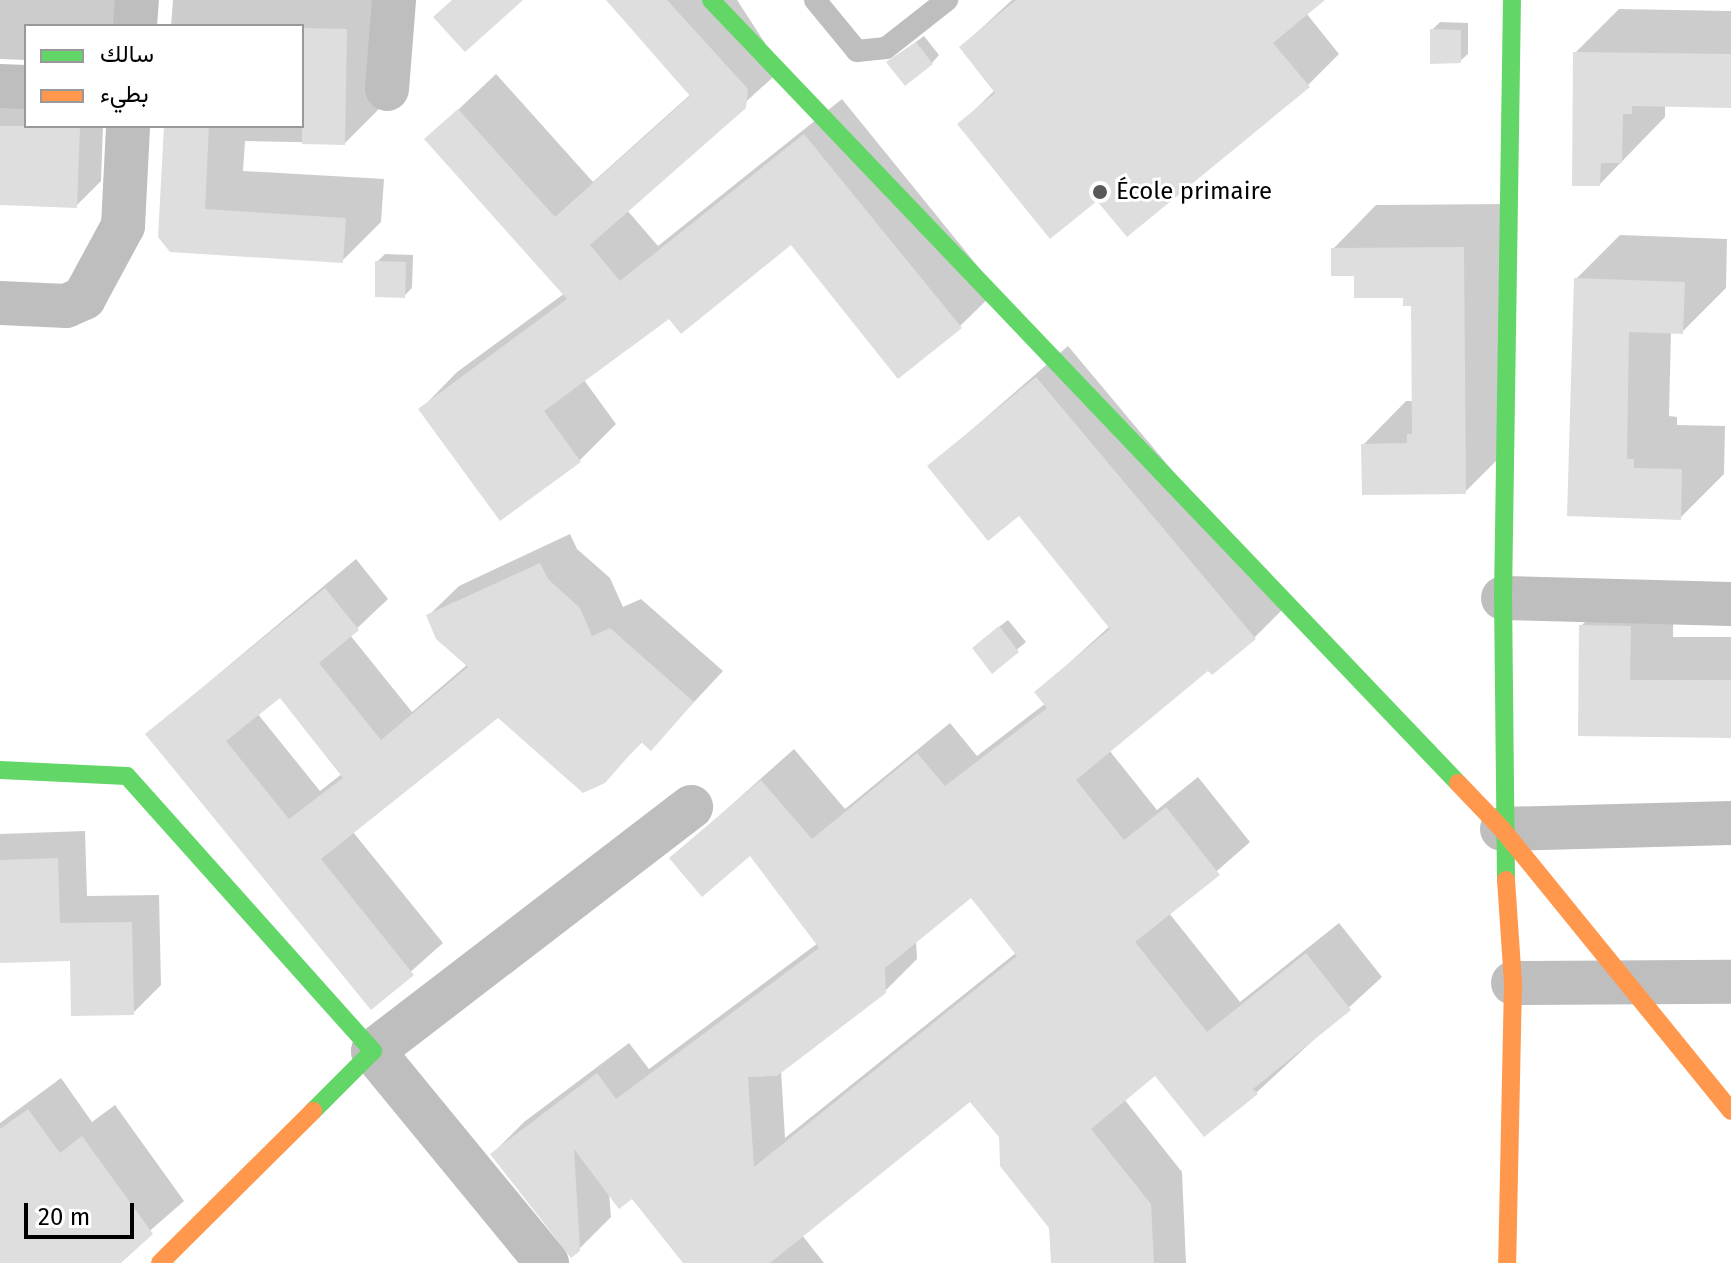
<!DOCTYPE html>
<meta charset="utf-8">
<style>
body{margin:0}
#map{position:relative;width:1731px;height:1263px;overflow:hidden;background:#fff;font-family:"Fira Sans",Vazirmatn,sans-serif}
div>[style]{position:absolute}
.shadow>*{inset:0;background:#0003}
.building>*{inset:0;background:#dedede}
.lane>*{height:22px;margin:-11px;padding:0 11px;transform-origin:11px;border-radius:11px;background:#bebebe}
.street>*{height:44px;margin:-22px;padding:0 22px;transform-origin:22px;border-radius:22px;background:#bebebe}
.fast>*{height:18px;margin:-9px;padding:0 9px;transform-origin:9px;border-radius:9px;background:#63d668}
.slow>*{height:18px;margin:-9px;padding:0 9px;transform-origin:9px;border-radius:9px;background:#ff974d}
.dots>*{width:22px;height:22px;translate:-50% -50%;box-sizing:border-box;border:4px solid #fff;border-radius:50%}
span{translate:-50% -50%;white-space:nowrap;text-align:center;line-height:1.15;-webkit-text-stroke:6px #fff;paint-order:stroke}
.poi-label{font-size:24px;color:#000}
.left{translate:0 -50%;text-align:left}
.legend{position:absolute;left:24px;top:24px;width:280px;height:104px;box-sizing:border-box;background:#fff;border:2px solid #999;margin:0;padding:10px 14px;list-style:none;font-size:24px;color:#000}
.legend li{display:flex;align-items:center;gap:16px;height:40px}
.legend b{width:40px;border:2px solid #999}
.scale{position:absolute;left:24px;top:1203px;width:110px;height:36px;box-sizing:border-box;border:4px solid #000;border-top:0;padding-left:10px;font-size:24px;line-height:28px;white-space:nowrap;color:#000;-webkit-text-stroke:6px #fff;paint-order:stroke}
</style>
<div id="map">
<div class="shadow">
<div style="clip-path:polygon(0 0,115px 0,115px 26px,26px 26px,26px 60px,0 59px)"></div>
<div style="clip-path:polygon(173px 0,385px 0,384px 104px,345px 143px,245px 141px,243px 171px,384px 179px,381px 222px,342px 261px,171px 250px,166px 126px,302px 126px,302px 26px,171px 26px)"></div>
<div style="clip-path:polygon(609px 0,737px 0,782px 69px,627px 210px,658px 246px,842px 99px,997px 290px,960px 326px,791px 242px,670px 316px,584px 380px,616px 424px,580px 460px,421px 409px,457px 372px,565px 293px,427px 139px,496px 74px,593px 182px,691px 94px)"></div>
<div style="clip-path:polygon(1012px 0,1322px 0,1306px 13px,1339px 54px,1308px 85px,1098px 198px,960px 124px,995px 90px,961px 47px)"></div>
<div style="clip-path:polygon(1619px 9px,1731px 11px,1731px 106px,1665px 105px,1665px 117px,1600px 184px,1575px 53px)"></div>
<div style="clip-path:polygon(1440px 22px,1468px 23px,1468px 54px,1460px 61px,1432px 30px)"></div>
<div style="clip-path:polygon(924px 36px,939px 55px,932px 63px,889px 62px)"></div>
<div style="clip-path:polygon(26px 87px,26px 126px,103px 126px,101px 181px,76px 206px,0 203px,0 88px)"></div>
<div style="clip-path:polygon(1507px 204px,1509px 448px,1465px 492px,1363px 445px,1406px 401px,1414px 401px,1413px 304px,1405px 296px,1356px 274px,1333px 249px,1376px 205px)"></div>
<div style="clip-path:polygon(1620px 235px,1727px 239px,1726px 288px,1682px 332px,1671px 331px,1669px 416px,1677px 417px,1677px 425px,1725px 426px,1724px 474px,1680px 518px,1569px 514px,1576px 279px)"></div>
<div style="clip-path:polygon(385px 254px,413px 255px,412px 288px,404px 296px,377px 262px)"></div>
<div style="clip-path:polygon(evenodd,1068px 346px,1286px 606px,1254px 638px,1208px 668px,1109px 750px,1157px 810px,1198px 777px,1250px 842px,1169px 913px,1240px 1002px,1339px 923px,1382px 977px,1256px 1093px,1156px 1073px,1124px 1099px,1182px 1172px,1186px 1263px,1053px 1263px,1051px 1227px,1001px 1136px,970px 1099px,802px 1235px,824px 1263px,685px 1263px,632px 1196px,609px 1193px,611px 1217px,578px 1250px,492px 1154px,524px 1122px,629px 1043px,649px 1069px,818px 943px,750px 853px,672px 858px,794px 749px,845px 809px,950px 723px,977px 756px,1046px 703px,1037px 692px,1110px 626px,1019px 513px,930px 466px,1068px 346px,971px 895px,1017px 952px,785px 1138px,781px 1070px,885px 991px,917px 959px,916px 940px,971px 895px)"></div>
<div style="clip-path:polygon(evenodd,570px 534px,577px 549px,610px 578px,623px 607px,641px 599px,723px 671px,651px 748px,643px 741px,604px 781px,498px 715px,353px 832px,443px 943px,371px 1007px,147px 734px,356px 559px,388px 599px,350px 635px,412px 712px,468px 664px,428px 616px,459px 586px,570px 534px,280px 695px,343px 773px,320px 791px,257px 713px,280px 695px)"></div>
<div style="clip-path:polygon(1625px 582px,1674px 583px,1673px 637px,1731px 637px,1731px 736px,1580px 734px,1581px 626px)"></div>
<div style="clip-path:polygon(1008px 620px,1026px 642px,992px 671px,982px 640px)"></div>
<div style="clip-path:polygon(85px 831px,87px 896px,159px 895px,161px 985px,133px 1013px,72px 959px,0 961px,0 834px)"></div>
<div style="clip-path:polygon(61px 1078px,92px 1122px,115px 1105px,184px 1201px,113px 1263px,0 1263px,0 1123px)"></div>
</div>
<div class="building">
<div style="clip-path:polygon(452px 0,523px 0,465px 52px,433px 17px)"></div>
<div style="clip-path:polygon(606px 0,667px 0,748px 89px,746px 108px,590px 245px,620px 281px,804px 134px,962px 328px,898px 379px,791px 245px,681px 334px,669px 319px,544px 411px,581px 462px,500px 521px,418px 409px,567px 299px,424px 139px,458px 109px,555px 217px,690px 96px)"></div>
<div style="clip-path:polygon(1016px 0,1325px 0,1273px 43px,1310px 87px,1127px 237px,1097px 201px,1050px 239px,957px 124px,995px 93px,959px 47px)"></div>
<div style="clip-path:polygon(302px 28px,347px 29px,345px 145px,302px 144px)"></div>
<div style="clip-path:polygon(1430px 29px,1461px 30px,1461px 63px,1430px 64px)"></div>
<div style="clip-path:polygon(916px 42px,933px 64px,905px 86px,886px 62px)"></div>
<div style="clip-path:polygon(1573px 52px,1731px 54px,1731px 108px,1632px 106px,1632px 114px,1623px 114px,1622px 163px,1601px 163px,1600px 186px,1572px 186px)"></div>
<div style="clip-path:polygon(0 126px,80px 126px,77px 208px,0 205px)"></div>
<div style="clip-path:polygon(164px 126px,209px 126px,205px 209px,346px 218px,343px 263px,170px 252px,158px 237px)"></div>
<div style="clip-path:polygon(1464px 247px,1466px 494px,1362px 495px,1361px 444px,1407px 443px,1407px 434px,1412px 434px,1411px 306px,1403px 306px,1403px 298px,1354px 298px,1354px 276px,1331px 276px,1331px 248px)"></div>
<div style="clip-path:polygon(375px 261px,406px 262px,405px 298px,375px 297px)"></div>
<div style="clip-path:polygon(1574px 278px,1685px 282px,1683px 334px,1629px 332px,1627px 459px,1634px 459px,1634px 468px,1682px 469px,1681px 520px,1567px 516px)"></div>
<div style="clip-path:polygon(evenodd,1036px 377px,1256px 639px,1212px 675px,1208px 671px,1076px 780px,1124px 840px,1166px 807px,1220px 875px,1135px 942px,1207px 1032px,1306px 953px,1351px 1010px,1253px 1089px,1258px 1094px,1204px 1137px,1155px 1076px,1091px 1129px,1151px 1204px,1154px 1263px,1051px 1263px,1049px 1228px,1000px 1166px,999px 1137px,970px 1102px,770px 1263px,683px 1263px,632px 1199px,619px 1209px,574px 1149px,580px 1251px,571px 1258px,490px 1154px,597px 1073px,616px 1099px,819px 948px,750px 856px,702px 897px,669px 858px,761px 780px,812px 839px,917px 753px,945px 786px,1047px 708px,1034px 692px,1110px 629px,1019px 516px,988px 541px,927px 466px,1036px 377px,971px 898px,1017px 956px,754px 1167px,748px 1077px,777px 1076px,886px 993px,885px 968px,971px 898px)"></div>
<div style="clip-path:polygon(evenodd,540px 563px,548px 579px,580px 608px,592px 636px,610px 628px,694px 702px,651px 751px,641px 742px,605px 783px,583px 793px,498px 718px,321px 859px,414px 975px,371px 1010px,145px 734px,325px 588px,359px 630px,319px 663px,381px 740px,468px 667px,436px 639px,426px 615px,540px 563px,280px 698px,343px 778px,289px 819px,226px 741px,280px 698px)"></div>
<div style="clip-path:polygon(1579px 625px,1631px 626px,1630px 680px,1731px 680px,1731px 738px,1578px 736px)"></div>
<div style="clip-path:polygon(999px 626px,1019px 652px,992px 674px,972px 648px)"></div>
<div style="clip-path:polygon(58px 858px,60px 923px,132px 922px,134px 1015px,71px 1016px,70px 961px,0 963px,0 860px)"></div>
<div style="clip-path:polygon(28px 1109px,60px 1153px,82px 1136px,153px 1234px,121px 1263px,0 1263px,0 1129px)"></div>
</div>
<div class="lane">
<div style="left:815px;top:0;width:66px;rotate:50.5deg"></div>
<div style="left:857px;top:51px;width:29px;rotate:-6deg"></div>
<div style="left:886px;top:48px;width:78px;rotate:-38.2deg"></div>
</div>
<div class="street">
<div style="left:135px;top:26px;width:26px;rotate:-86deg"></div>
<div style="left:0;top:86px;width:26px;rotate:2deg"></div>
<div style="left:387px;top:89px;width:89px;rotate:-85.5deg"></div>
<div style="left:0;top:303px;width:66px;rotate:2.6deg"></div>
<div style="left:66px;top:306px;width:20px;rotate:-24deg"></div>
<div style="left:84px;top:298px;width:82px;rotate:-61.6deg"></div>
<div style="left:123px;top:226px;width:100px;rotate:-87.1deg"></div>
<div style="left:1503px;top:598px;width:228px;rotate:1.5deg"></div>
<div style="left:1502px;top:829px;width:229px;rotate:-1.5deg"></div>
<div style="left:1513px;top:983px;width:218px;rotate:-0.3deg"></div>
<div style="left:547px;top:1263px;width:274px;rotate:-129.4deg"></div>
<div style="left:373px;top:1051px;width:401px;rotate:-37.5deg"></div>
</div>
<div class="fast">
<div style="left:711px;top:0;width:1082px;rotate:46.35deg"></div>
<div style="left:0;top:770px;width:127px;rotate:2.7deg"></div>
<div style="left:127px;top:776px;width:369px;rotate:48.2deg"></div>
<div style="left:373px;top:1051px;width:85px;rotate:135deg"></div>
<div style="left:1506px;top:880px;width:282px;rotate:-90.6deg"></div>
<div style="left:1503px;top:598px;width:598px;rotate:-89.14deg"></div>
</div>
<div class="slow">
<div style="left:1458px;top:783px;width:64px;rotate:46.3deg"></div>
<div style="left:1502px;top:829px;width:363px;rotate:50.9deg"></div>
<div style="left:1506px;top:880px;width:103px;rotate:86.1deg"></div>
<div style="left:1513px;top:983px;width:280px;rotate:91.2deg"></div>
<div style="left:160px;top:1263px;width:216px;rotate:-44.8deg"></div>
</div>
<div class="dots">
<div style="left:1100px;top:192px;background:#595959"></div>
</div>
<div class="poi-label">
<span class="left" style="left:1116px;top:192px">École primaire</span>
</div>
<ul class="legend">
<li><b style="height:10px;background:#63d668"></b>سالك</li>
<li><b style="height:10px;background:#ff974d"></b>بطيء</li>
</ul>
<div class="scale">20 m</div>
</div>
